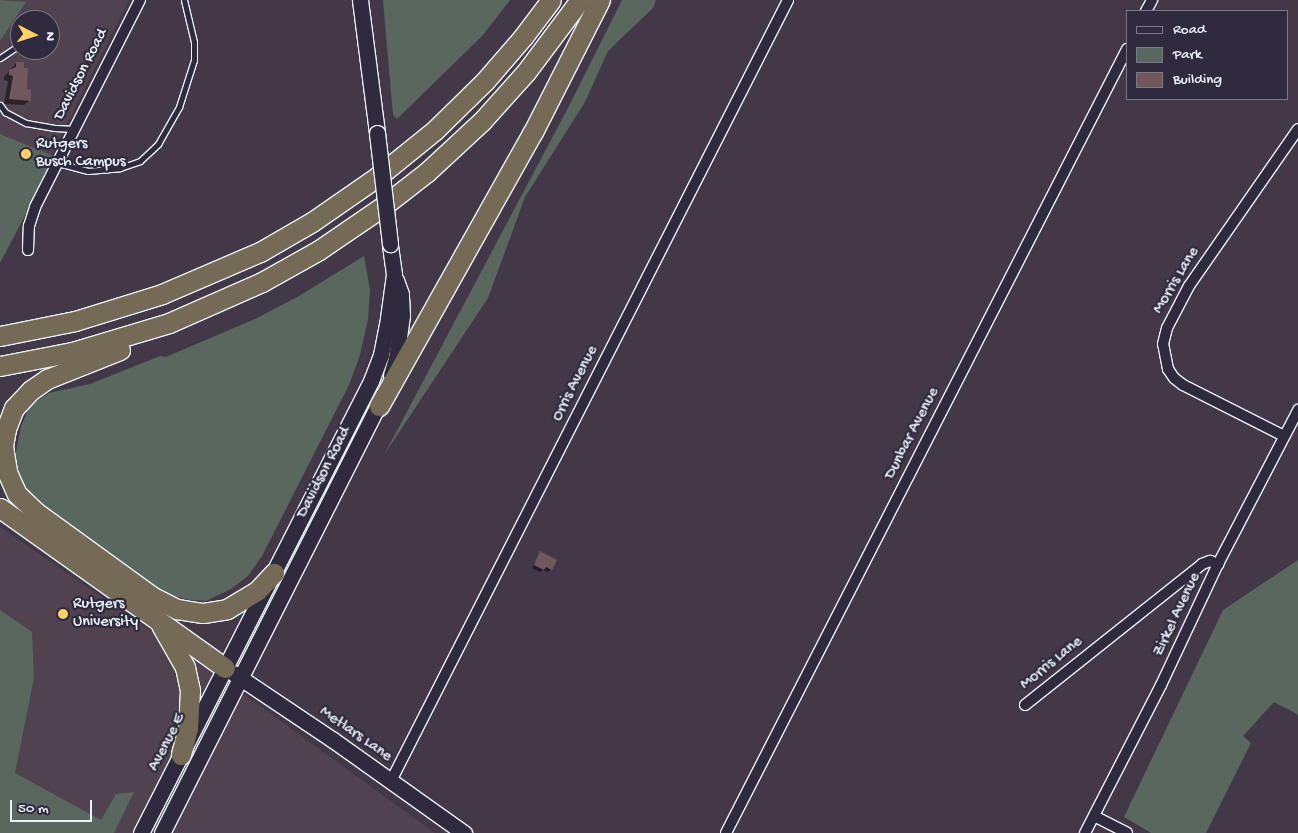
<!DOCTYPE html>
<style>
body{margin:0}
#map{position:relative;width:1298px;height:833px;overflow:hidden;background:#423847;font-family:"Gochi Hand",sans-serif}
div>[style]{position:absolute}
.built>*{inset:0;background:#50424e}
.green>*{inset:0;background:#59675e}
.shadow>*{inset:0;background:#0007}
.building>*{inset:0;background:#6f595f}
.roads{filter:drop-shadow(1px 0 #e8f1f8) drop-shadow(-1px 0 #e8f1f8) drop-shadow(0 1px #e8f1f8) drop-shadow(0 -1px #e8f1f8)}
.lane>*{height:5px;margin:-2.5px;padding:0 2.5px;transform-origin:2.5px;border-radius:2.5px;background:#2f2a3d}
.street>*{height:10px;margin:-5px;padding:0 5px;transform-origin:5px;border-radius:5px;background:#2f2a3d}
.secondary>*{height:15px;margin:-7.5px;padding:0 7.5px;transform-origin:7.5px;border-radius:7.5px;background:#2f2a3d}
.highway>*{height:19px;margin:-9.5px;padding:0 9.5px;transform-origin:9.5px;border-radius:9.5px;background:#756a55}
.bridges{filter:drop-shadow(1px 0 #e8f1f8) drop-shadow(-1px 0 #e8f1f8) drop-shadow(0 1px #e8f1f8) drop-shadow(0 -1px #e8f1f8)}
.secondary-bridge>*{height:15px;margin:-7.5px;padding:0 7.5px;transform-origin:7.5px;border-radius:7.5px;background:#2f2a3d}
.dots>*{width:14px;height:14px;translate:-50% -50%;box-sizing:border-box;border:2px solid #2f2a3d;border-radius:50%}
span{translate:-50% -50%;white-space:nowrap;text-align:center;line-height:1.15;-webkit-text-stroke:4.5px #2f2a3d;paint-order:stroke}
.street-label{font-size:16px;color:#e8f1f8}
.poi-label{font-size:16px;color:#e8f1f8}
.left{translate:0 -50%;text-align:left}
.legend{position:absolute;left:1126px;top:10px;width:162px;height:90px;box-sizing:border-box;background:#2f2a3d;border:1px solid #797a88;margin:0;padding:6px 9px;list-style:none;font-size:15px;color:#e8f1f8}
.legend li{display:flex;align-items:center;gap:10px;height:25px}
.legend b{width:25px;border:1px solid #797a88}
.north{position:absolute;left:10px;top:10px;width:50px;height:50px;box-sizing:border-box;background:#2f2a3d;border:1px solid #797a88;border-radius:50%;rotate:95deg;font-size:14px;font-weight:700;line-height:20px;text-align:center;color:#e8f1f8}
.north::after{content:'';display:block;margin:auto;width:18px;height:22px;background:#ffd166;clip-path:polygon(50% 0,100% 100%,50% 72%,0 100%)}
.scale{position:absolute;left:10px;top:800px;width:82px;height:22px;box-sizing:border-box;border:2px solid #e8f1f8;border-top:0;padding-left:6px;font-size:15px;line-height:18px;white-space:nowrap;color:#e8f1f8;-webkit-text-stroke:4px #2f2a3d;paint-order:stroke}
</style>
<div id="map">
<div class="built">
<div style="clip-path:polygon(evenodd,0 0,129px 0,0 258px,0 0,20px 20px,50px 20px,50px 50px,20px 50px,20px 20px)"></div>
<div style="clip-path:polygon(0 527px,253px 701px,435px 833px,0 833px)"></div>
</div>
<div class="green">
<div style="clip-path:polygon(0 0,26px 2px,0 41px)"></div>
<div style="clip-path:polygon(383px 0,510px 0,483px 35px,397px 119px,393px 115px)"></div>
<div style="clip-path:polygon(622px 0,656px 0,653px 8px,608px 51px,585px 102px,525px 197px,488px 298px,384px 455px,569px 106px)"></div>
<div style="clip-path:polygon(0 134px,56px 157px,0 263px)"></div>
<div style="clip-path:polygon(364px 256px,370px 290px,368px 319px,360px 355px,349px 385px,262px 556px,248px 576px,231px 589px,206px 601px,189px 600px,167px 594px,35px 501px,24px 486px,16px 470px,16px 452px,21px 426px,29px 408px,37px 401px,49px 393px,90px 384px,160px 356px,166px 357px,255px 319px,299px 296px)"></div>
<div style="clip-path:polygon(1298px 560px,1298px 717px,1297px 714px,1274px 702px,1243px 736px,1251px 743px,1206px 833px,1151px 833px,1124px 817px,1223px 610px)"></div>
<div style="clip-path:polygon(0 610px,32px 632px,34px 678px,15px 773px,101px 820px,116px 794px,134px 792px,114px 833px,0 833px)"></div>
</div>
<div class="shadow">
<div style="clip-path:polygon(16px 63px,30px 100px,24px 105px,4px 104px,8px 81px,4px 80px,4px 77px)"></div>
<div style="clip-path:polygon(541px 553px,551px 569px,548px 572px,543px 570px,540px 572px,532px 568px)"></div>
</div>
<div class="building">
<div style="clip-path:polygon(16px 62px,24px 62px,24px 68px,28px 68px,27px 89px,31px 90px,31px 101px,9px 99px,13px 76px,9px 75px,9px 70px,16px 67px)"></div>
<div style="clip-path:polygon(540px 551px,557px 560px,552px 570px,546px 567px,544px 570px,534px 565px)"></div>
</div>
<div class="roads">
<div class="lane">
<div style="left:0;top:58px;width:22px;rotate:-34deg"></div>
<div style="left:0;top:105px;width:9px;rotate:54deg"></div>
<div style="left:5px;top:112px;width:24px;rotate:28deg"></div>
<div style="left:26px;top:123px;width:29px;rotate:10deg"></div>
<div style="left:55px;top:128px;width:19px;rotate:3deg"></div>
<div style="left:58px;top:163px;width:31px;rotate:15deg"></div>
<div style="left:88px;top:171px;width:32px;rotate:-5deg"></div>
<div style="left:120px;top:168px;width:21px;rotate:-19deg"></div>
<div style="left:140px;top:161px;width:25px;rotate:-43deg"></div>
<div style="left:158px;top:144px;width:43px;rotate:-60.4deg"></div>
<div style="left:179px;top:107px;width:49px;rotate:-72.3deg"></div>
<div style="left:194px;top:60px;width:18px;rotate:-90deg"></div>
<div style="left:194px;top:42px;width:43px;rotate:-103.4deg"></div>
</div>
<div class="street">
<div style="left:1146px;top:11px;width:13px;rotate:-61deg"></div>
<div style="left:28px;top:250px;width:24px;rotate:-88deg"></div>
<div style="left:29px;top:226px;width:20px;rotate:-72deg"></div>
<div style="left:35px;top:207px;width:232px;rotate:-63.1deg"></div>
<div style="left:1284px;top:436px;width:113px;rotate:-153.2deg"></div>
<div style="left:1183px;top:385px;width:11px;rotate:-142deg"></div>
<div style="left:1174px;top:378px;width:11px;rotate:-124deg"></div>
<div style="left:1168px;top:369px;width:25px;rotate:-101deg"></div>
<div style="left:1163px;top:344px;width:16px;rotate:-76deg"></div>
<div style="left:1167px;top:328px;width:47px;rotate:-62.4deg"></div>
<div style="left:1189px;top:286px;width:191px;rotate:-55.2deg"></div>
<div style="left:1025px;top:705px;width:226px;rotate:-38.5deg"></div>
<div style="left:1202px;top:564px;width:9px;rotate:-21deg"></div>
<div style="left:1210px;top:561px;width:9px;rotate:21deg"></div>
<div style="left:391px;top:781px;width:876px;rotate:-63.05deg"></div>
<div style="left:1094px;top:816px;width:37px;rotate:27deg"></div>
<div style="left:726px;top:833px;width:881px;rotate:-62.91deg"></div>
<div style="left:1085px;top:833px;width:166px;rotate:-62.8deg"></div>
<div style="left:1161px;top:685px;width:134px;rotate:-64.8deg"></div>
<div style="left:1218px;top:564px;width:174px;rotate:-62.5deg"></div>
</div>
<div class="secondary">
<div style="left:360px;top:0;width:134px;rotate:82.7deg"></div>
<div style="left:391px;top:375px;width:17px;rotate:-73deg"></div>
<div style="left:396px;top:359px;width:44px;rotate:-82.2deg"></div>
<div style="left:402px;top:315px;width:21px;rotate:-93deg"></div>
<div style="left:401px;top:294px;width:15px;rotate:-110deg"></div>
<div style="left:233px;top:673px;width:120px;rotate:33.8deg"></div>
<div style="left:333px;top:740px;width:161px;rotate:35.4deg"></div>
<div style="left:141px;top:833px;width:507px;rotate:-63.03deg"></div>
<div style="left:371px;top:381px;width:28px;rotate:-69deg"></div>
<div style="left:381px;top:355px;width:38px;rotate:-79deg"></div>
<div style="left:388px;top:318px;width:44px;rotate:-82.2deg"></div>
<div style="left:394px;top:274px;width:30px;rotate:-98deg"></div>
<div style="left:162px;top:833px;width:490px;rotate:-63.2deg"></div>
</div>
<div class="highway">
<div style="left:0;top:336px;width:76px;rotate:-11.3deg"></div>
<div style="left:75px;top:321px;width:91px;rotate:-17.2deg"></div>
<div style="left:162px;top:294px;width:107px;rotate:-23.2deg"></div>
<div style="left:260px;top:252px;width:60px;rotate:-30deg"></div>
<div style="left:312px;top:222px;width:79px;rotate:-34.7deg"></div>
<div style="left:377px;top:177px;width:75px;rotate:-39deg"></div>
<div style="left:435px;top:130px;width:70px;rotate:-44.4deg"></div>
<div style="left:485px;top:81px;width:58px;rotate:-49.2deg"></div>
<div style="left:523px;top:37px;width:46px;rotate:-52.9deg"></div>
<div style="left:120px;top:350px;width:79px;rotate:158.3deg"></div>
<div style="left:47px;top:379px;width:19px;rotate:145deg"></div>
<div style="left:31px;top:390px;width:25px;rotate:133deg"></div>
<div style="left:14px;top:408px;width:22px;rotate:111deg"></div>
<div style="left:6px;top:429px;width:17px;rotate:100deg"></div>
<div style="left:3px;top:446px;width:26px;rotate:81deg"></div>
<div style="left:7px;top:472px;width:24px;rotate:66deg"></div>
<div style="left:17px;top:494px;width:28px;rotate:44deg"></div>
<div style="left:37px;top:513px;width:143px;rotate:35.9deg"></div>
<div style="left:153px;top:597px;width:27px;rotate:27deg"></div>
<div style="left:177px;top:609px;width:26px;rotate:9deg"></div>
<div style="left:203px;top:613px;width:24px;rotate:-9deg"></div>
<div style="left:227px;top:609px;width:35px;rotate:-31deg"></div>
<div style="left:257px;top:591px;width:25px;rotate:-47deg"></div>
<div style="left:0;top:366px;width:73px;rotate:-11deg"></div>
<div style="left:72px;top:352px;width:101px;rotate:-16.6deg"></div>
<div style="left:169px;top:323px;width:102px;rotate:-23.8deg"></div>
<div style="left:262px;top:282px;width:65px;rotate:-29.3deg"></div>
<div style="left:319px;top:250px;width:76px;rotate:-34.3deg"></div>
<div style="left:382px;top:207px;width:57px;rotate:-37.9deg"></div>
<div style="left:427px;top:172px;width:75px;rotate:-42.8deg"></div>
<div style="left:482px;top:121px;width:66px;rotate:-48.1deg"></div>
<div style="left:526px;top:72px;width:90px;rotate:-53.1deg"></div>
<div style="left:379px;top:406px;width:314px;rotate:-60.7deg"></div>
<div style="left:533px;top:132px;width:148px;rotate:-63.1deg"></div>
<div style="left:0;top:508px;width:276px;rotate:35.4deg"></div>
<div style="left:161px;top:625px;width:48px;rotate:60.3deg"></div>
<div style="left:185px;top:667px;width:24px;rotate:78deg"></div>
<div style="left:190px;top:690px;width:38px;rotate:93deg"></div>
<div style="left:188px;top:728px;width:28px;rotate:105deg"></div>
</div>
</div>
<div class="bridges">
<div class="secondary-bridge">
<div style="left:377px;top:133px;width:112px;rotate:83.3deg"></div>
</div>
</div>
<div class="dots">
<div style="left:26px;top:154px;background:#ffd166"></div>
<div style="left:63px;top:614px;background:#ffd166"></div>
</div>
<div class="street-label">
<span style="left:82px;top:75px;rotate:-63deg">Davidson Road</span>
<span style="left:1177px;top:281px;rotate:-59deg">Morris Lane</span>
<span style="left:576px;top:384px;rotate:-63deg">Orris Avenue</span>
<span style="left:913px;top:434px;rotate:-63deg">Dunbar Avenue</span>
<span style="left:325px;top:473px;rotate:-63deg">Davidson Road</span>
<span style="left:1178px;top:615px;rotate:-65deg">Zirkel Avenue</span>
<span style="left:1052px;top:664px;rotate:-39deg">Morris Lane</span>
<span style="left:355px;top:735px;rotate:35deg">Metlars Lane</span>
<span style="left:168px;top:743px;rotate:-63deg">Avenue E</span>
</div>
<div class="poi-label">
<span class="left" style="left:36px;top:154px">Rutgers<br>Busch Campus</span>
<span class="left" style="left:73px;top:614px">Rutgers<br>University</span>
</div>
<ul class="legend">
<li><b style="height:6px;background:#2f2a3d"></b>Road</li>
<li><b style="height:14px;background:#59675e"></b>Park</li>
<li><b style="height:14px;background:#6f595f"></b>Building</li>
</ul>
<div class="north">N</div>
<div class="scale">50 m</div>
</div>
